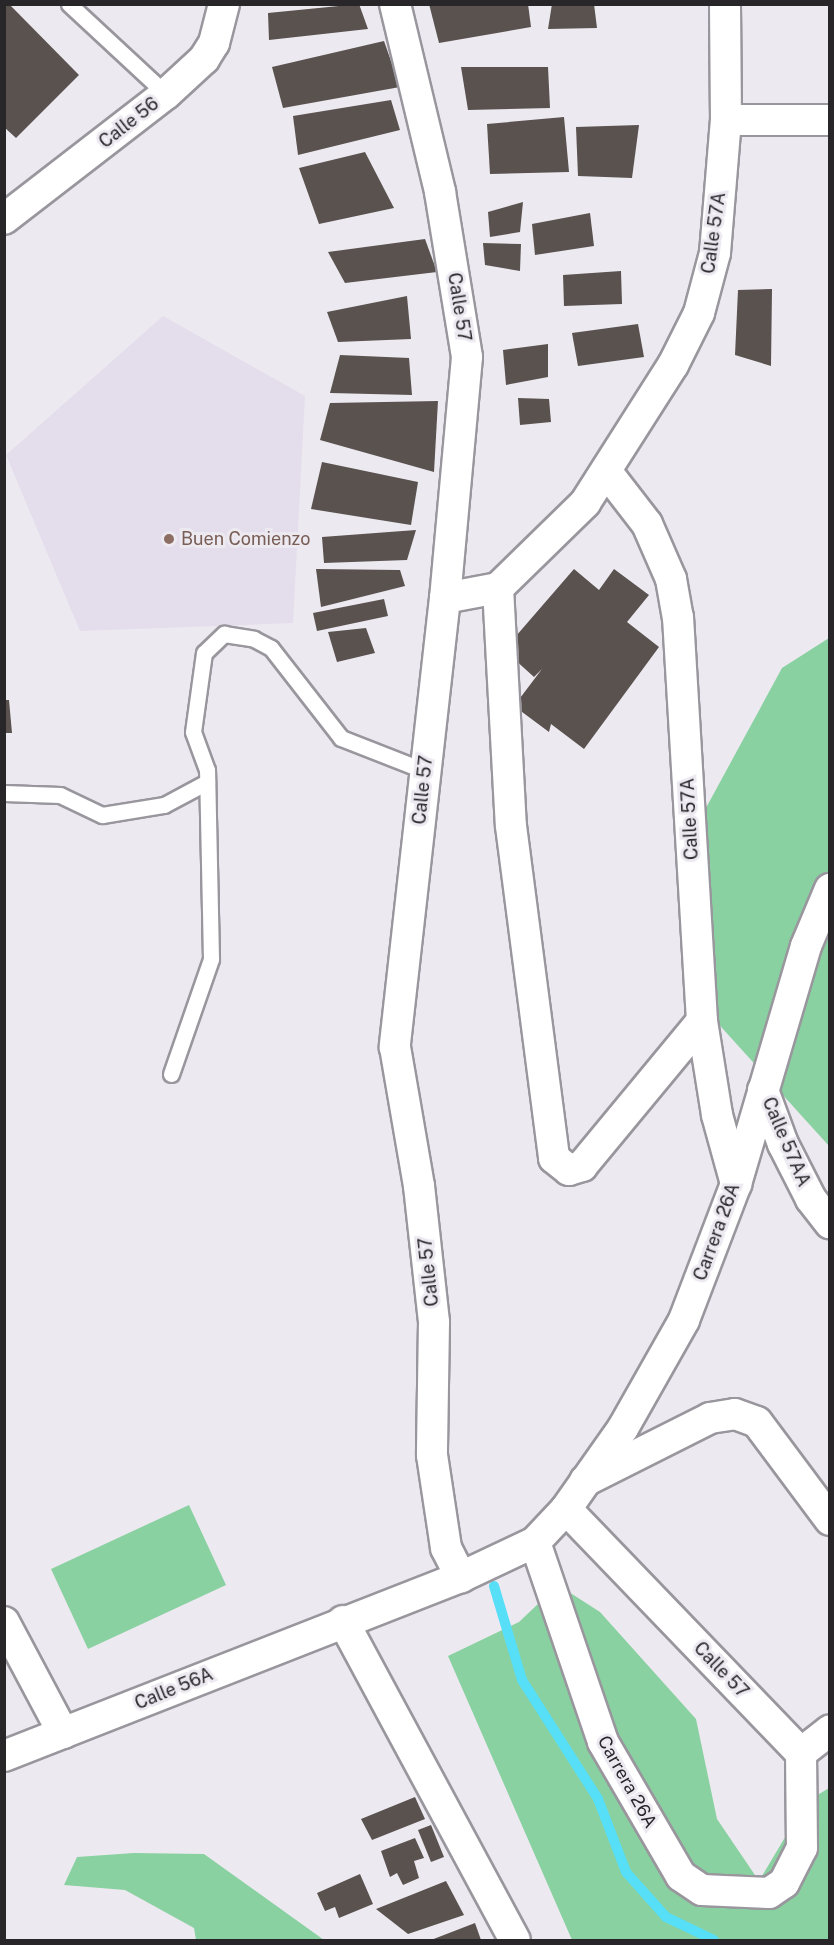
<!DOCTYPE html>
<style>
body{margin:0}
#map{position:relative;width:834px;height:1945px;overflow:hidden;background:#ede9f1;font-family:"Public Sans",sans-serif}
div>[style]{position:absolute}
.built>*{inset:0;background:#e4ddeb}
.green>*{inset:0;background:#8ad1a1}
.stream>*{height:10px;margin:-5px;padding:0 5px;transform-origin:5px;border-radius:5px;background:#56dff6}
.building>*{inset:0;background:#59524e}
.roads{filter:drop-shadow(2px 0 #99969d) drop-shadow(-2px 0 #99969d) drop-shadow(0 2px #99969d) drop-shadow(0 -2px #99969d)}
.service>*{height:15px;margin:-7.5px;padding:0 7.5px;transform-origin:7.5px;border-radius:7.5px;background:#fff}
.minor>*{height:30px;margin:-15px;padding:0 15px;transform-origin:15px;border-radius:15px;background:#fff}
.dots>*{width:16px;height:16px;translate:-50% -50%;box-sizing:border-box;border:3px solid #ede9f1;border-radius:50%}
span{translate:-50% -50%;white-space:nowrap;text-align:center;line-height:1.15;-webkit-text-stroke:6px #ede9f1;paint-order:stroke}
.street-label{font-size:18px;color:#282629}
.education-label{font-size:18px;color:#785e54}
.left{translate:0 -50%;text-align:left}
.frame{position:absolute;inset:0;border:6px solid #282629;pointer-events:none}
</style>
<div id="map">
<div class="built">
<div style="clip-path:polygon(163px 316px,305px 396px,293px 623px,80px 631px,6px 455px)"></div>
</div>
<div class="green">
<div style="clip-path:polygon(829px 638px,829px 1146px,694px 997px,694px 830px,782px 668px)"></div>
<div style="clip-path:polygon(189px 1505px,226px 1585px,88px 1649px,51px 1569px)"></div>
<div style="clip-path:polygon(558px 1585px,600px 1612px,696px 1719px,717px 1819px,759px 1881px,806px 1802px,829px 1788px,829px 1940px,572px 1940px,448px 1656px,519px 1622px)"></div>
<div style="clip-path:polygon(134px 1853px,204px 1854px,324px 1940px,196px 1940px,194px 1928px,125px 1890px,64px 1885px,77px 1857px)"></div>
</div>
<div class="stream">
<div style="left:494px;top:1586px;width:98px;rotate:73.4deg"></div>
<div style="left:522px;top:1680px;width:141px;rotate:57.4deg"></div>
<div style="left:598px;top:1799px;width:78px;rotate:69deg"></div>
<div style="left:626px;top:1872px;width:60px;rotate:48.4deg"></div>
<div style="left:666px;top:1917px;width:53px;rotate:25.6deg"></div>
</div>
<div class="building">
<div style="clip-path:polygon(4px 4px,9px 4px,79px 75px,16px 138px,4px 127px)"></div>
<div style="clip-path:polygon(359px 4px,368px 29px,269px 40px,268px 13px)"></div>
<div style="clip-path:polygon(429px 4px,528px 4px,531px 27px,439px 43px)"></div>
<div style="clip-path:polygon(552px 4px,594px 4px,597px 28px,548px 29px)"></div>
<div style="clip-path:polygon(384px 41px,400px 87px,283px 108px,272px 67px)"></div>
<div style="clip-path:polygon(461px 67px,548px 67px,550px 108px,468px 110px)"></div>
<div style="clip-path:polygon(391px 100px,400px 130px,298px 155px,293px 116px)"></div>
<div style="clip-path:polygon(564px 117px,569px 172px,490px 174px,487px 124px)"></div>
<div style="clip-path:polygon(639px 125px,632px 178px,578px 176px,576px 127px)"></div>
<div style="clip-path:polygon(365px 152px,394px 208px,319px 224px,299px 168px)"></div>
<div style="clip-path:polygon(523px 202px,520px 232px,490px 237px,488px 212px)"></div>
<div style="clip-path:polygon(590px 213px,594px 246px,535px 255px,532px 224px)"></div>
<div style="clip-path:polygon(425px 239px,437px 272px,345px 283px,328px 252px)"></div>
<div style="clip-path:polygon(483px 243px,521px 244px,520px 271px,485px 265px)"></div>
<div style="clip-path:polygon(621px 271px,622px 304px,564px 306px,563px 275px)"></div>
<div style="clip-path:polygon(772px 289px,771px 366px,735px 355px,738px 290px)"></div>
<div style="clip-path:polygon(407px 296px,411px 339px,338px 342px,327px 312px)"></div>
<div style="clip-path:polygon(638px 324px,644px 357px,578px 366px,572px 333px)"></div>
<div style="clip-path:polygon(548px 344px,548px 377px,506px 385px,503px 350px)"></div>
<div style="clip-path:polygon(340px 355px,409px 358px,412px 395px,330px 393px)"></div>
<div style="clip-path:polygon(518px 398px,549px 399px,551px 422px,520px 425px)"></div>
<div style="clip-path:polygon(438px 401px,434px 472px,320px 440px,330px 403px)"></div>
<div style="clip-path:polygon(322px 462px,418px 482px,411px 525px,311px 509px)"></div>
<div style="clip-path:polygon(416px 530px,407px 560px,324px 563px,322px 537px)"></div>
<div style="clip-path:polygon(316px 569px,400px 570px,405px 586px,321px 607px)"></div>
<div style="clip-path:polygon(574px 569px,599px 590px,614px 569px,649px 595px,627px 622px,659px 647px,584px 749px,551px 724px,549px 732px,514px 706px,542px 669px,534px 677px,504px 650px)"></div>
<div style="clip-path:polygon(384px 599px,388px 616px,317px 631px,313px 613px)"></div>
<div style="clip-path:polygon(366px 628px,375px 653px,337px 662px,328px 632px)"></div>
<div style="clip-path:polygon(4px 700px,9px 700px,12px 733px,4px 733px)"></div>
<div style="clip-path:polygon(415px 1797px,425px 1819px,372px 1840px,361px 1819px)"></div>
<div style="clip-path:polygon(431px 1825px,444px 1857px,431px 1862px,418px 1830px)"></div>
<div style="clip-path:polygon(415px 1838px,424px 1858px,414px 1861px,419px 1878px,403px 1885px,397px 1873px,390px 1877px,381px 1851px)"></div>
<div style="clip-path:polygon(360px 1874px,373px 1904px,339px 1918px,335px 1907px,325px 1911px,317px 1893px)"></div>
<div style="clip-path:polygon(446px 1881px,464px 1915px,408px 1934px,376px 1909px)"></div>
<div style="clip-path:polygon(475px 1923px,481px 1940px,431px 1940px)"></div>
</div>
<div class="roads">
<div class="service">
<div style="left:69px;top:4px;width:132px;rotate:42.9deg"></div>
<div style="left:4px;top:793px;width:56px;rotate:2deg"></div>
<div style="left:60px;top:795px;width:47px;rotate:25.5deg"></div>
<div style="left:102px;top:815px;width:63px;rotate:-9.2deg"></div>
<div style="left:164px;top:805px;width:49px;rotate:-28.1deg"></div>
<div style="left:171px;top:1074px;width:122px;rotate:-70.8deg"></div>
<div style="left:211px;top:959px;width:189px;rotate:-91.2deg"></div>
<div style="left:207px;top:770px;width:40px;rotate:-110.2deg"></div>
<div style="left:193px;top:732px;width:80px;rotate:-82.1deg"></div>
<div style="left:204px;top:653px;width:28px;rotate:-44deg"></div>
<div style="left:224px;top:634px;width:30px;rotate:9deg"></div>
<div style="left:254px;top:639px;width:19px;rotate:28deg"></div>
<div style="left:271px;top:648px;width:114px;rotate:52.1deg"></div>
<div style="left:341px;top:738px;width:90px;rotate:21.4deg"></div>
</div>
<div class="minor">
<div style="left:395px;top:4px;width:193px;rotate:76.5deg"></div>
<div style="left:440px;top:192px;width:167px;rotate:80.7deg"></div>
<div style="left:467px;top:357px;width:242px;rotate:95.2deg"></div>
<div style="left:445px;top:598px;width:452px;rotate:96.4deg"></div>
<div style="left:395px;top:1047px;width:141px;rotate:80.2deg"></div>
<div style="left:419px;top:1186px;width:137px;rotate:83.7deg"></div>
<div style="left:434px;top:1322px;width:133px;rotate:90.9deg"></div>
<div style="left:432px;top:1455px;width:94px;rotate:81.4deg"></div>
<div style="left:446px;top:1548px;width:33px;rotate:63deg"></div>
<div style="left:726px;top:120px;width:104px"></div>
<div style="left:4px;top:219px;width:205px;rotate:-37.7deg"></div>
<div style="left:166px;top:94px;width:52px;rotate:-42.6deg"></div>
<div style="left:204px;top:59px;width:19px;rotate:-58deg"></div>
<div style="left:214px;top:43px;width:40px;rotate:-75.6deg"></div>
<div style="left:606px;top:471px;width:67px;rotate:52.3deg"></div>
<div style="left:647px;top:524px;width:60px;rotate:66.4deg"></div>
<div style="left:671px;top:579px;width:39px;rotate:80deg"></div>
<div style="left:678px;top:617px;width:405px;rotate:86.6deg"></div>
<div style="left:702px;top:1021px;width:95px;rotate:80.9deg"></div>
<div style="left:717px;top:1115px;width:72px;rotate:74.6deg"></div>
<div style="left:498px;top:588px;width:238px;rotate:86.9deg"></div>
<div style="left:511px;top:826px;width:335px;rotate:82.6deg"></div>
<div style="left:554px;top:1158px;width:19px;rotate:39deg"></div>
<div style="left:569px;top:1170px;width:14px;rotate:-17deg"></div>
<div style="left:582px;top:1166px;width:188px;rotate:-50.4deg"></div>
<div style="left:445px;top:598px;width:54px;rotate:-10.7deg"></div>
<div style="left:498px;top:588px;width:122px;rotate:-44.3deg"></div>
<div style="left:585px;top:503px;width:164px;rotate:-57.5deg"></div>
<div style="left:673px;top:365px;width:58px;rotate:-63.4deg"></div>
<div style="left:699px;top:313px;width:62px;rotate:-75.1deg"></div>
<div style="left:715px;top:253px;width:133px;rotate:-85.3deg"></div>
<div style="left:726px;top:120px;width:116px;rotate:-90.5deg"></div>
<div style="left:763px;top:1090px;width:58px;rotate:69.7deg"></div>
<div style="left:783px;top:1144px;width:62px;rotate:63deg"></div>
<div style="left:811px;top:1199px;width:31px;rotate:52deg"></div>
<div style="left:585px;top:1481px;width:140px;rotate:-26.7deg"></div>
<div style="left:710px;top:1418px;width:25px;rotate:-9deg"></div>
<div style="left:735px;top:1414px;width:23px;rotate:20deg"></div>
<div style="left:757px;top:1422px;width:122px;rotate:53.3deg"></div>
<div style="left:566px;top:1509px;width:339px;rotate:46.1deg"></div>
<div style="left:535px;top:1542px;width:211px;rotate:71.2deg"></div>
<div style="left:603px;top:1742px;width:155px;rotate:59.8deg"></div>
<div style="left:681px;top:1876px;width:25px;rotate:34deg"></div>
<div style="left:702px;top:1890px;width:67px;rotate:2.6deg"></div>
<div style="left:769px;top:1893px;width:18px;rotate:-34deg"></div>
<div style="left:784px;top:1883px;width:39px;rotate:-63deg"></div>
<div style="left:802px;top:1848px;width:95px;rotate:-90.6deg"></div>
<div style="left:801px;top:1753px;width:37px;rotate:-38deg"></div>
<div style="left:343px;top:1621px;width:362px;rotate:61.7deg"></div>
<div style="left:4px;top:1622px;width:126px;rotate:62deg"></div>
<div style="left:4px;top:1756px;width:491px;rotate:-21.4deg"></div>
<div style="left:461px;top:1577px;width:82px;rotate:-25.3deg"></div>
<div style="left:535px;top:1542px;width:45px;rotate:-46.8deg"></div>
<div style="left:566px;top:1509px;width:99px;rotate:-54.9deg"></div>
<div style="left:623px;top:1428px;width:124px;rotate:-60.5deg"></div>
<div style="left:684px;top:1320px;width:146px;rotate:-69.1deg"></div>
<div style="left:736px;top:1184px;width:248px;rotate:-73.6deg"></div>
<div style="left:806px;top:946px;width:62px;rotate:-67.2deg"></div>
</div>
</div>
<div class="dots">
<div style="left:169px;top:539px;background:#8d6e63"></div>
</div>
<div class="street-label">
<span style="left:129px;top:123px;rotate:-38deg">Calle 56</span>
<span style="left:714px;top:233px;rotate:-82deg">Calle 57A</span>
<span style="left:459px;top:307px;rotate:81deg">Calle 57</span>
<span style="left:423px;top:790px;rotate:-84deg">Calle 57</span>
<span style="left:690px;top:819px;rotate:-93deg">Calle 57A</span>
<span style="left:786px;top:1142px;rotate:67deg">Calle 57AA</span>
<span style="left:717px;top:1232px;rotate:-70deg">Carrera 26A</span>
<span style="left:429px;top:1272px;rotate:-96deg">Calle 57</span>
<span style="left:721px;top:1670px;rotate:46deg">Calle 57</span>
<span style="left:174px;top:1689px;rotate:-22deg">Calle 56A</span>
<span style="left:627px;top:1782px;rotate:61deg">Carrera 26A</span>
</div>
<div class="education-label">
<span class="left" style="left:181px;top:539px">Buen Comienzo</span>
</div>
<div class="frame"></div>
</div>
